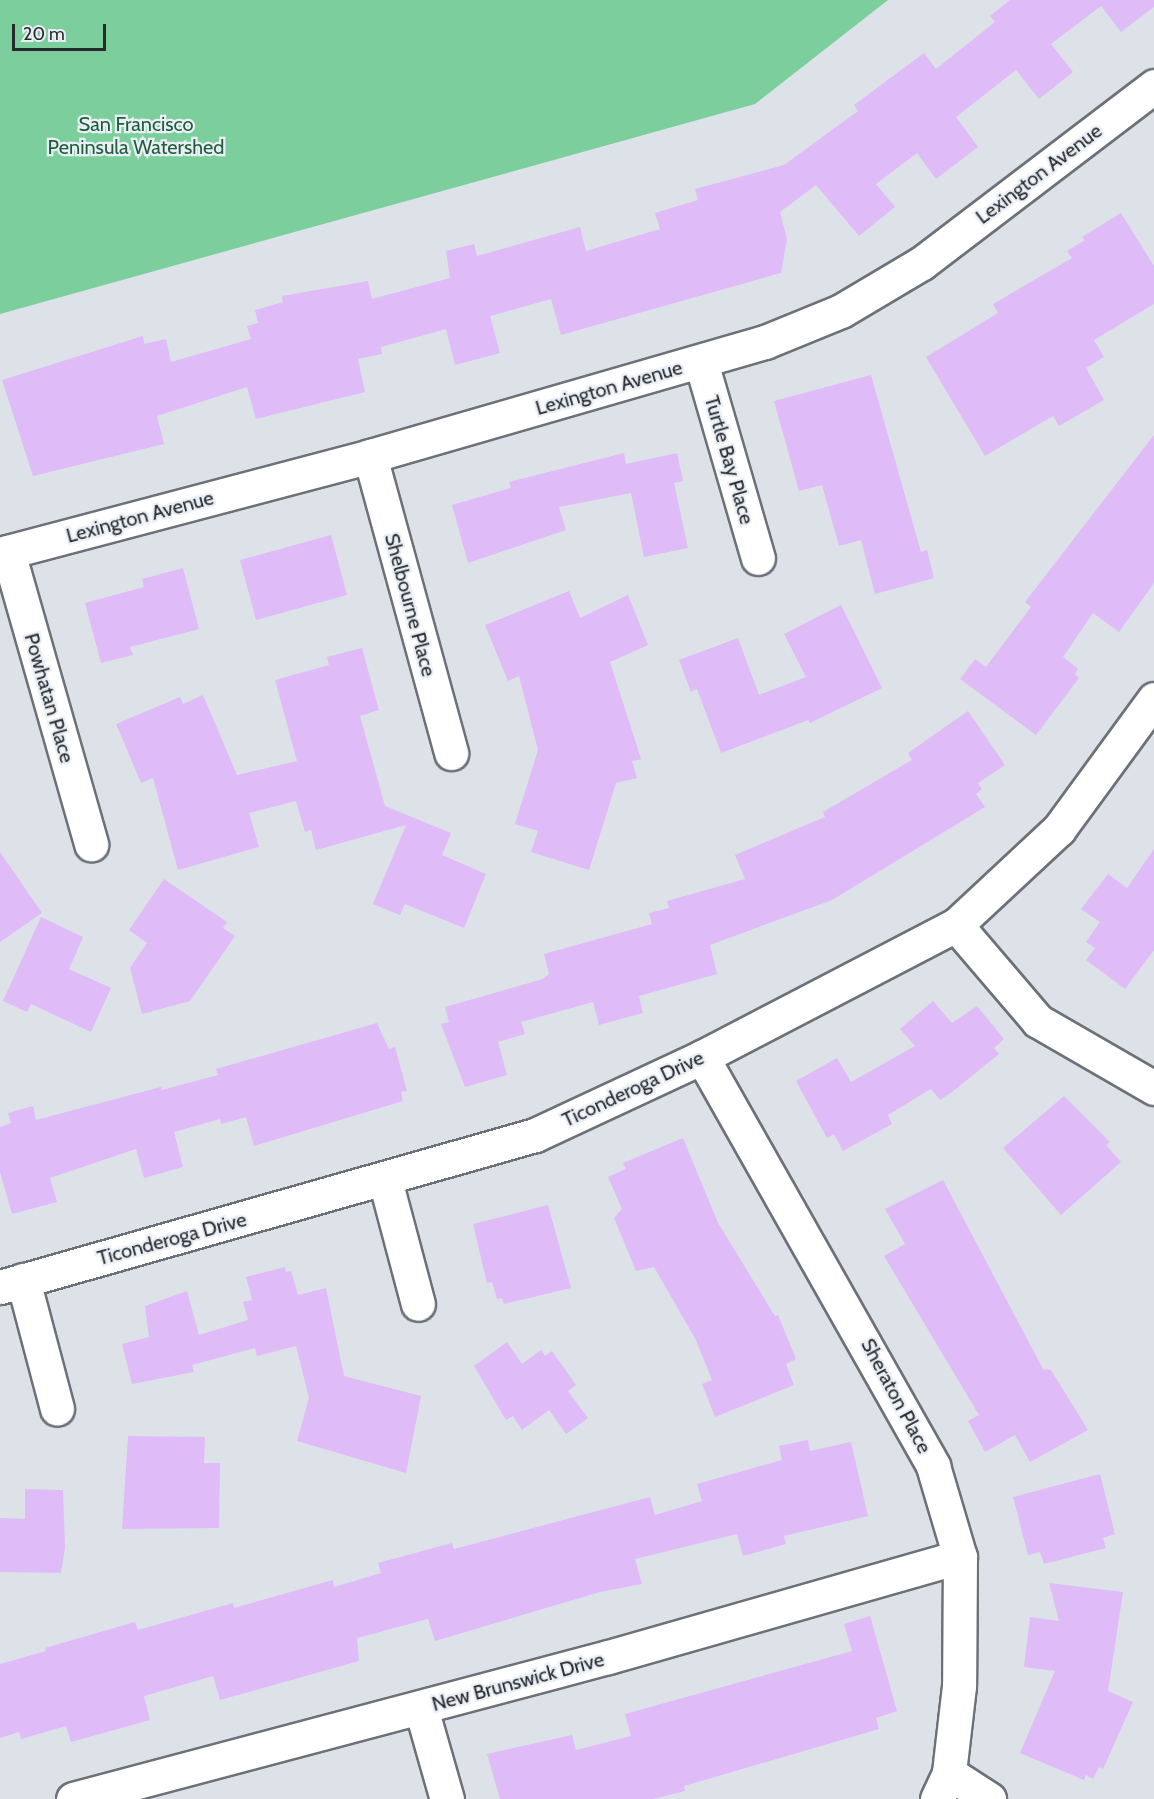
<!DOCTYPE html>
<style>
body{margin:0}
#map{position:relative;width:1154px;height:1799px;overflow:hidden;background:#dde2e9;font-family:Cabin,sans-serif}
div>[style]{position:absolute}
.green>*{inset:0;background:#7ccf9d}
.building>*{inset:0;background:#dfbbf7}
.roads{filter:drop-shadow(2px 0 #6c7177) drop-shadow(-2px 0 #6c7177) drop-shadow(0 2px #6c7177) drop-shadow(0 -2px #6c7177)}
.minor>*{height:33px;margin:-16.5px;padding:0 16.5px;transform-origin:16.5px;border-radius:16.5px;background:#fff}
span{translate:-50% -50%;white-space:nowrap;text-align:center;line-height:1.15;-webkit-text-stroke:4.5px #eaeff6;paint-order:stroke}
.park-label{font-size:20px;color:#1e5d3b}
.street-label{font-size:20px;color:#27292b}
.scale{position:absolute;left:12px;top:24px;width:94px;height:27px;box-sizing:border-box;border:3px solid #27292b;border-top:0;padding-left:8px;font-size:18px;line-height:21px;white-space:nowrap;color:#27292b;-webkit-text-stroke:4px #eaeff6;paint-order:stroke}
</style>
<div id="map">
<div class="green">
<div style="clip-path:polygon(0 0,888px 0,755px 104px,0 314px)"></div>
</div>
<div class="building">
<div style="clip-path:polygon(1010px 0,1154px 0,1154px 7px,1121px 32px,1101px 6px,1051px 44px,1073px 72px,1039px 99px,1016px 70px,956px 117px,978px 147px,936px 179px,917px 153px,876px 184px,895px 207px,859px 236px,816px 185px,780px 212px,787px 239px,781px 273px,561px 335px,551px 299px,490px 316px,500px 353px,455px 365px,446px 329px,381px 347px,382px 354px,358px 359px,365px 392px,256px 419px,247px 387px,157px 416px,164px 444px,33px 476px,2px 380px,143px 336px,144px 344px,166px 339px,171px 362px,251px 339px,247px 326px,258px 323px,255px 310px,283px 302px,282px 296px,368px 281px,372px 299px,450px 278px,446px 251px,474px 244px,477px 256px,580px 227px,586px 251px,660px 229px,655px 213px,698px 200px,695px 189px,784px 165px,858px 111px,854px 105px,924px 53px,936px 69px,995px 22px,990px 16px)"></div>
<div style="clip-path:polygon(1121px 213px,1154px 266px,1154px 304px,1094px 340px,1104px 357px,1086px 368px,1104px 400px,1059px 426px,1053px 416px,985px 456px,926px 357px,998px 313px,993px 304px,1072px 258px,1067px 251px,1085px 240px,1082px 237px)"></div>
<div style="clip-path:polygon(871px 375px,921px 552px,927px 550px,934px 578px,875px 594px,861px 540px,839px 546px,822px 485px,799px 491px,774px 401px)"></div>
<div style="clip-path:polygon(1154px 435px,1154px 583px,1119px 632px,1093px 613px,1063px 657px,1078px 669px,1075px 674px,1079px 678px,1036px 735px,960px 679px,975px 659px,986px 667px,1031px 607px,1025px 602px)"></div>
<div style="clip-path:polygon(624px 453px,626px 464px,677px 453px,683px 481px,674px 483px,688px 548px,644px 557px,631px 493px,559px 507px,566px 530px,468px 563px,452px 505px,511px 488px,509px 482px)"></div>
<div style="clip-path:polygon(331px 535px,347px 595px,256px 620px,240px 560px)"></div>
<div style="clip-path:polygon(183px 568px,199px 629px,130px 647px,133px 655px,101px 663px,85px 603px,144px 587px,142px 579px)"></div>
<div style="clip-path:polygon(569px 591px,580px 618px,628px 595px,648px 645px,610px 662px,641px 759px,632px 761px,637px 778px,616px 783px,589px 870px,531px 852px,538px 831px,515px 824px,538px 750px,519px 676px,508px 681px,485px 625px)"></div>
<div style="clip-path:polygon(841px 605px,882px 688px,810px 723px,808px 720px,721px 753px,697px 689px,691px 692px,679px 660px,738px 638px,759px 695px,806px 677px,784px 634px)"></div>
<div style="clip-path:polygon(362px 648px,379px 710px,360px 716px,385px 806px,451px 833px,442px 855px,486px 874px,464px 928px,405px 904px,400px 915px,373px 904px,406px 825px,316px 850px,311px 830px,305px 832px,296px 801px,249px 813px,259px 847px,178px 870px,153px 778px,141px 783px,116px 724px,180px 697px,183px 704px,203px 695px,237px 775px,297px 761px,275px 680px,329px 665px,327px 657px)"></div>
<div style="clip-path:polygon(968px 711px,1005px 765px,978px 783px,982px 789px,976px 794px,985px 807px,832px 900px,710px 945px,717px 974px,639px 996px,643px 1013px,599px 1025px,593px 1002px,521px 1022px,525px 1034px,498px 1042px,507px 1075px,465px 1087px,441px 1024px,449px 1022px,445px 1007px,543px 979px,549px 974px,544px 954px,652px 924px,649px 913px,669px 908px,667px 901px,745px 879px,735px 855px,825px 817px,823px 812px,912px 760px,908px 753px)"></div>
<div style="clip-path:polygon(1154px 849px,1154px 950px,1125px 989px,1086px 960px,1095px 948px,1086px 942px,1100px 922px,1081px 909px,1108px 874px,1127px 888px)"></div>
<div style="clip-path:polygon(0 852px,42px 913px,0 942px)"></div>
<div style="clip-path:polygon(164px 879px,227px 922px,223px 928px,235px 936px,190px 1001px,142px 1014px,130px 968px,147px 943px,129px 930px)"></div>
<div style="clip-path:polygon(41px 917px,83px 937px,69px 969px,111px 988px,91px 1032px,31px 1004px,27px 1012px,3px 1001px)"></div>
<div style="clip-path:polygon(933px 1001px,952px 1023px,977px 1006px,1004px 1039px,994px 1048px,999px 1054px,952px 1092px,940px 1100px,931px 1089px,888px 1115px,892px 1124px,843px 1151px,834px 1134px,827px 1138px,796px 1081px,837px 1058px,851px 1082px,915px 1046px,900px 1029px)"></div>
<div style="clip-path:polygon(377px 1023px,389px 1049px,395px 1047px,407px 1091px,401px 1092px,403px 1101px,254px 1146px,246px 1117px,221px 1124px,220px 1119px,174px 1132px,183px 1167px,144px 1178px,136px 1149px,50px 1178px,57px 1202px,12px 1214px,0 1172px,0 1127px,11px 1123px,8px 1113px,33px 1106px,36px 1120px,161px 1087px,162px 1090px,218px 1075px,216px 1069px)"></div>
<div style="clip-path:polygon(1064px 1096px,1110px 1142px,1106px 1145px,1121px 1162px,1061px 1215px,1003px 1148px)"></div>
<div style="clip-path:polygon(683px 1138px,718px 1223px,775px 1316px,778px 1315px,796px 1359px,786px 1364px,794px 1385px,715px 1417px,702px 1384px,712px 1380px,696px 1340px,654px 1267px,636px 1271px,614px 1218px,622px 1209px,608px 1177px,626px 1169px,623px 1163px)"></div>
<div style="clip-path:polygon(943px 1180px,1043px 1369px,1051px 1370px,1088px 1430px,1030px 1462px,1015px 1435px,985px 1452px,968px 1421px,979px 1415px,884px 1256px,905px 1244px,885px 1209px)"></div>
<div style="clip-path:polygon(548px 1205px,571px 1288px,504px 1304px,502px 1298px,497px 1299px,492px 1282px,487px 1283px,473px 1224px)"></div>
<div style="clip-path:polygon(285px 1267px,286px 1272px,291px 1271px,298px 1295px,326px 1288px,344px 1376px,421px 1396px,406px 1473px,297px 1441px,309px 1398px,296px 1346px,257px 1356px,255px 1348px,192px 1365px,194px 1372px,132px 1384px,122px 1344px,149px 1337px,145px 1306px,187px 1291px,199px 1335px,248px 1320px,243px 1302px,252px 1300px,246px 1277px)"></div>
<div style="clip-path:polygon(507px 1342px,522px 1364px,541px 1350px,545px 1356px,552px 1351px,576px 1385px,568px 1391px,588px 1418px,566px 1434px,549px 1410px,522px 1430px,513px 1416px,506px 1420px,474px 1366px)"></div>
<div style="clip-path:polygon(128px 1436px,205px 1437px,204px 1463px,220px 1463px,219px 1528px,122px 1529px)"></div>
<div style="clip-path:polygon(808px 1440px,810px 1451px,851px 1442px,868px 1516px,784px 1536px,786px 1544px,743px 1556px,737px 1534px,635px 1559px,642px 1584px,600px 1592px,435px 1641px,428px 1619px,357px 1638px,359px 1661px,220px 1700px,213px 1676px,144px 1696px,150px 1720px,71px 1742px,66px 1726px,21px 1739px,19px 1732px,0 1738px,0 1664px,46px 1651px,45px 1648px,135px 1622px,138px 1630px,233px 1603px,234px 1608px,333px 1580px,334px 1587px,381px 1573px,378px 1563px,452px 1543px,454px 1549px,650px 1497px,655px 1515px,702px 1501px,697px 1484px,782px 1460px,779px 1446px)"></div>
<div style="clip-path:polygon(1100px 1474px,1115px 1534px,1103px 1538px,1106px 1548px,1044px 1564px,1040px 1552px,1028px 1555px,1013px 1497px)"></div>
<div style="clip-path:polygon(25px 1489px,63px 1490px,65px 1548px,61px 1573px,0 1572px,0 1518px,25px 1519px)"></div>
<div style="clip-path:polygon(1049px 1583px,1123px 1592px,1108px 1691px,1133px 1702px,1103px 1769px,1099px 1767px,1093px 1779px,1086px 1775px,1084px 1780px,1020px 1753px,1055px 1671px,1024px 1667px,1030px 1617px,1059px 1621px)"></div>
<div style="clip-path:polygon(870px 1616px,897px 1711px,876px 1718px,879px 1729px,684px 1786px,685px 1791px,653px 1799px,500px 1799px,487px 1754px,572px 1735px,576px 1750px,631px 1736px,625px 1714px,852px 1651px,844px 1624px)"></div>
</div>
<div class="roads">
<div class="minor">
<div style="left:701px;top:362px;width:204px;rotate:73.8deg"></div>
<div style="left:370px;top:456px;width:308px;rotate:74.7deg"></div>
<div style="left:8px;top:552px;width:304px;rotate:74.1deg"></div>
<div style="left:0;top:554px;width:383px;rotate:-14.8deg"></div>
<div style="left:370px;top:456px;width:411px;rotate:-16.1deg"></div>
<div style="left:765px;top:342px;width:82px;rotate:-22.2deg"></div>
<div style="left:841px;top:311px;width:94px;rotate:-30.7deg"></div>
<div style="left:922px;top:263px;width:292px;rotate:-37.3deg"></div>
<div style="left:956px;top:925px;width:126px;rotate:49.5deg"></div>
<div style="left:1038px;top:1021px;width:134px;rotate:30deg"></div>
<div style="left:702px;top:1057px;width:470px;rotate:60.5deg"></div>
<div style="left:933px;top:1466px;width:95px;rotate:73.5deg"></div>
<div style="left:960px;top:1557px;width:129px;rotate:90.4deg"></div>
<div style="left:959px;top:1686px;width:88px;rotate:96.6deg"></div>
<div style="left:949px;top:1773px;width:48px;rotate:33deg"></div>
<div style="left:385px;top:1180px;width:128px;rotate:75.1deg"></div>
<div style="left:23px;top:1280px;width:133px;rotate:75.2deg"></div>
<div style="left:0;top:1287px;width:556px;rotate:-15.86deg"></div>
<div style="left:535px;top:1135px;width:184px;rotate:-25deg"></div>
<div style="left:702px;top:1057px;width:286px;rotate:-27.5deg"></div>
<div style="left:956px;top:925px;width:141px;rotate:-43deg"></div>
<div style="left:1059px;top:829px;width:161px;rotate:-53.8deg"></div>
<div style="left:421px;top:1708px;width:95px;rotate:74.1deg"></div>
<div style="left:73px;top:1799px;width:554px;rotate:-14.86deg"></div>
<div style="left:608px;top:1657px;width:366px;rotate:-15.9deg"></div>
<div style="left:937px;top:1799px;width:29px;rotate:-65deg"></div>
</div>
</div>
<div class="park-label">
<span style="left:136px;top:136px">San Francisco<br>Peninsula Watershed</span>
</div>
<div class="street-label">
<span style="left:1039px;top:174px;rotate:-37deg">Lexington Avenue</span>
<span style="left:609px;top:388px;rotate:-16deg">Lexington Avenue</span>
<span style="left:729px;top:460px;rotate:74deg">Turtle Bay Place</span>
<span style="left:140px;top:517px;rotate:-15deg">Lexington Avenue</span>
<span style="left:410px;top:605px;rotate:75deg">Shelbourne Place</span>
<span style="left:49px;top:698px;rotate:74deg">Powhatan Place</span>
<span style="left:633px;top:1089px;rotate:-25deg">Ticonderoga Drive</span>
<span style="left:172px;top:1239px;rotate:-15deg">Ticonderoga Drive</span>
<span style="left:896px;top:1396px;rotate:62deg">Sheraton Place</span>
<span style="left:518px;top:1682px;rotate:-15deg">New Brunswick Drive</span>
</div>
<div class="scale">20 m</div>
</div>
